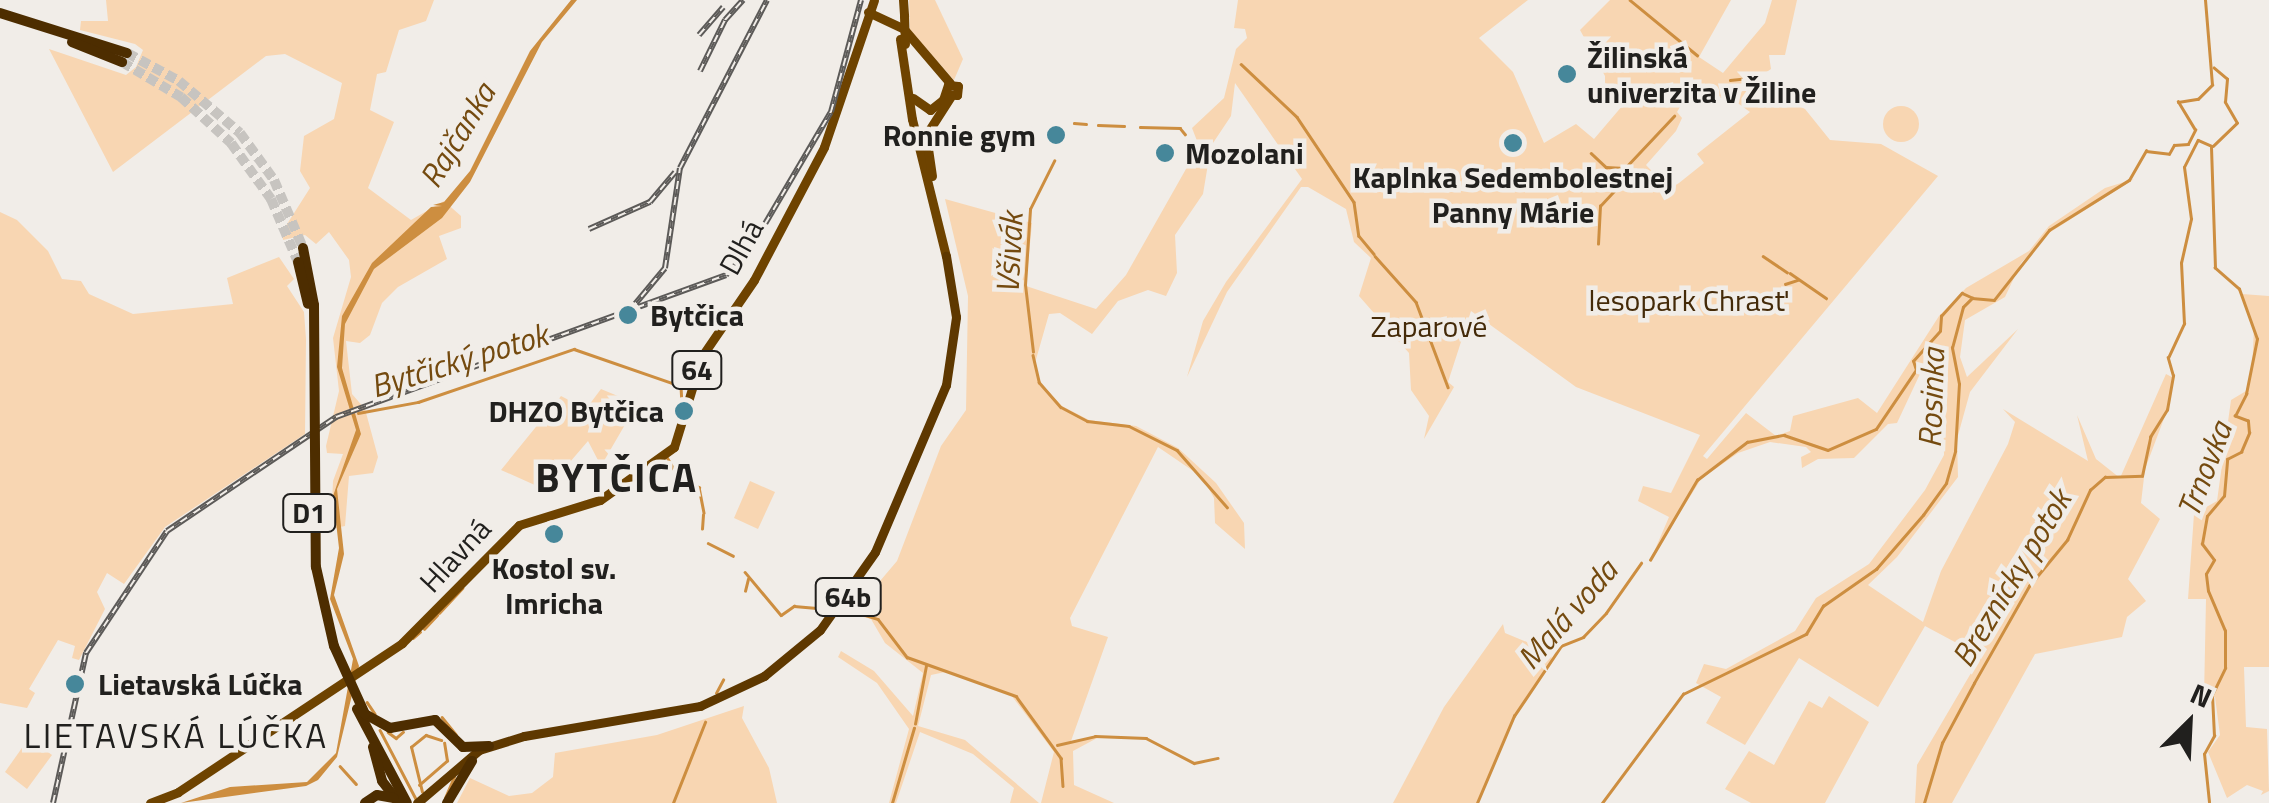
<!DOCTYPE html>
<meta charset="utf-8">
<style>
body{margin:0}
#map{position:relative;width:2269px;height:803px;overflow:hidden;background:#f1ede8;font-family:"Titillium Web",sans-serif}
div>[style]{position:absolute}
.green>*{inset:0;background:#f8d6b2}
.round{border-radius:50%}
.water>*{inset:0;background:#cd8e40}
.stream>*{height:2.5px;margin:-1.25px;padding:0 1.25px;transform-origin:1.25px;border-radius:1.25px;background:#cd8e40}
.motorway-tunnel>*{height:10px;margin-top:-5px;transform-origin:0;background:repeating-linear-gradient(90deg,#c7c4c0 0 10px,transparent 0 15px)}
.primary>*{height:9px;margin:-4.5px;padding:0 4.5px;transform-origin:4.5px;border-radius:4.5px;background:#6e4300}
.trunk>*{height:9px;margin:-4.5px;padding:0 4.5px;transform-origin:4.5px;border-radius:4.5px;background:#5e3800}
.motorway>*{height:10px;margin:-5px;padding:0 5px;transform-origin:5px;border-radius:5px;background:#4d2d00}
.rail>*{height:6px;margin-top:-3px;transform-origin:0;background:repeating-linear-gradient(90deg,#f1ede8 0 8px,#5c5a58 0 16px);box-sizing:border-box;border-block:2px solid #5c5a58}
.primary-bridge>*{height:9px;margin:-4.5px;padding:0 4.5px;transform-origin:4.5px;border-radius:4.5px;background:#6e4300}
.motorway-bridge>*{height:10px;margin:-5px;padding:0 5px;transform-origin:5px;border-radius:5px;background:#4d2d00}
.dots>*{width:28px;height:28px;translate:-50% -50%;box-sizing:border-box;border:5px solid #f1ede8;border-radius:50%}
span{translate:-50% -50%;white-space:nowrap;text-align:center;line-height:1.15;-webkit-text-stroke:9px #f1ede8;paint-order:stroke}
.shield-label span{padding:2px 8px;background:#f1ede8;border:2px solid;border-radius:8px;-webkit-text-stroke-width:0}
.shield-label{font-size:28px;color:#21201e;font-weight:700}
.poi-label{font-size:30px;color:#21201e;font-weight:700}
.left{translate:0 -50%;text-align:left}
.right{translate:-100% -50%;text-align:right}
.street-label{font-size:30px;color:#21201e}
.park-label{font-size:30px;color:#442a08}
.water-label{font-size:32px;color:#744a0f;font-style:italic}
.quarter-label{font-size:35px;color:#21201e;letter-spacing:2.5px}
.district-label{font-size:40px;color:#21201e;font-weight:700;letter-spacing:2.5px}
.north{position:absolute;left:2139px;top:673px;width:100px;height:100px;-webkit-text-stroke:8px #f1ede8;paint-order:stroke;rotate:24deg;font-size:28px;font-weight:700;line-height:40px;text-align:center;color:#21201e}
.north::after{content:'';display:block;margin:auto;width:35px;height:45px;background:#21201e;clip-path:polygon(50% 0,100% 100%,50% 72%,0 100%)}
</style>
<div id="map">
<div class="green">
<div style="clip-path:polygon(106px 0,434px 0,426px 21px,399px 30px,386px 72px,377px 74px,370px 110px,394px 122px,368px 188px,411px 220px,444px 201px,461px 216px,461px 228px,439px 236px,447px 259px,398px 287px,382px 303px,370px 335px,360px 343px,346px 341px,352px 394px,365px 409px,378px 457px,373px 473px,349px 476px,345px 526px,331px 529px,333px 481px,343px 454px,327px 453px,326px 446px,339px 391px,333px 338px,351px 277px,349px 260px,329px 232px,316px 244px,305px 235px,283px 240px,282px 232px,310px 188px,300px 171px,304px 136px,334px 119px,342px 83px,285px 54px,266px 56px,113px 172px,49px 49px,126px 75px,136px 67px,143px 50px,135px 44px,80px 30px,81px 21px,108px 21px)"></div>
<div style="clip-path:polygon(909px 0,935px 0,963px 59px,954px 80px,910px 30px)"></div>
<div style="clip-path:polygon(1238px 0,1528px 0,1479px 38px,1513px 72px,1544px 143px,1576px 124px,1594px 139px,1623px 105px,1605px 89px,1605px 76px,1580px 30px,1610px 0,1731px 0,1699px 57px,1723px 73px,1765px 23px,1772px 0,1797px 0,1785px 55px,1769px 55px,1771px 69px,1756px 79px,1765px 75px,1761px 80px,1707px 104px,1690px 90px,1677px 112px,1682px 118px,1676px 131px,1646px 165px,1669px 189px,1679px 183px,1704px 163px,1697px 154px,1750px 112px,1739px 104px,1727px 107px,1725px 99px,1756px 85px,1805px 109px,1830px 140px,1881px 144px,1938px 176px,1703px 456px,1707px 459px,1746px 413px,1776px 436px,1790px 431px,1793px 416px,1858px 398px,1877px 413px,1939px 316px,1966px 288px,2029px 251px,2049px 226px,2105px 188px,2134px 179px,2049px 233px,2021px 263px,2005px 297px,1965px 320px,1960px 357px,1967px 377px,2018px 329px,1970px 392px,1957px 439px,1958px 477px,1897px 557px,1868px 585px,1923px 622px,1941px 571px,2008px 444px,2015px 422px,2003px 409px,2088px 461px,2077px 415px,2096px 459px,2120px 478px,2166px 374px,2172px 377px,2168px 408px,2145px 469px,2141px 503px,2160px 519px,2128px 579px,2146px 601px,2127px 617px,2122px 637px,2035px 654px,1952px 803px,1915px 803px,1917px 765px,1981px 656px,1925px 626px,1878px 707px,1799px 658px,1745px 745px,1706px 723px,1721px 697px,1696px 683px,1704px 664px,1726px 669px,1795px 631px,1816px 598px,1869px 564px,1925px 490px,1944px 455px,1942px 346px,1927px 359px,1897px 423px,1888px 424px,1854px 458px,1818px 459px,1802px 468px,1801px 457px,1811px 452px,1806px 447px,1770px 442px,1738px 453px,1701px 479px,1650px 561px,1669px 517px,1638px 501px,1643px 486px,1671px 493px,1700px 435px,1576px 387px,1471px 311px,1448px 382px,1454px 387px,1424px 439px,1429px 416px,1411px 390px,1409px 353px,1359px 296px,1371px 258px,1354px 242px,1346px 209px,1308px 187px,1301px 187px,1227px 292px,1187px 377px,1203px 321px,1226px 282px,1302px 179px,1235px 83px,1231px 116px,1211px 146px,1203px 194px,1175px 235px,1177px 273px,1166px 296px,1148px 290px,1118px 301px,1092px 334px,1060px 313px,1049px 314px,1035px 363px,1039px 381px,1062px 406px,1089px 420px,1136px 426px,1178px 448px,1216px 483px,1244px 523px,1245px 549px,1215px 523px,1214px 498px,1202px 477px,1158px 447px,1070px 618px,1072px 626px,1108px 637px,1071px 741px,1099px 737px,1073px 751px,1074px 785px,1114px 803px,1041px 803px,1054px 752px,1027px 716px,1011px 695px,945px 672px,931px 675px,918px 726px,965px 740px,1039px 803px,1010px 803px,1014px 788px,973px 754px,920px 732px,896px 803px,889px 803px,909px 729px,877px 683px,838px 657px,841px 651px,874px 671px,913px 716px,923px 673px,885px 643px,871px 619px,852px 614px,897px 561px,941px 446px,966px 410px,968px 296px,945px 199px,1032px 223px,1026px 286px,1096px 309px,1126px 275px,1199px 146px,1192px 128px,1224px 98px,1236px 49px,1247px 38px,1245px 29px,1234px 28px)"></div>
<div class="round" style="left:1883px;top:106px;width:36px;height:36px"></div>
<div style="clip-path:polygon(0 212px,17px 220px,48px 251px,62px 279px,81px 281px,89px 294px,133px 314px,233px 304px,227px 278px,279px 257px,294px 279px,287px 286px,304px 312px,306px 339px,305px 434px,165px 527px,124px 584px,107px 573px,97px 592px,105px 609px,79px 660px,72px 658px,75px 646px,58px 640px,29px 689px,35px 693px,27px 708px,0 703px)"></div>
<div style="clip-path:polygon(2242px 294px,2269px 296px,2269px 667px,2244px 667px,2246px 727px,2267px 729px,2269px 791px,2261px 795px,2263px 791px,2247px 785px,2227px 798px,2208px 752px,2220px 735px,2215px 697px,2204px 697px,2206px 599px,2188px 599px,2194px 514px,2217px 501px,2231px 400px,2246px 391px,2252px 372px,2254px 327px)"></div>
<div style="clip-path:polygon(601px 389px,637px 404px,601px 466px,588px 441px,546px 490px,501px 470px,561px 396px,586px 409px)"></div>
<div style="clip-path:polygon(750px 481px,775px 492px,758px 529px,734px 518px)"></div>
<div style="clip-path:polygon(1503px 624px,1505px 633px,1551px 652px,1552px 663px,1514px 718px,1477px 803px,1393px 803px,1444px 707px)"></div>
<div style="clip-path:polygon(1829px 696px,1869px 722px,1825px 803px,1751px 803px,1725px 789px,1749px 751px,1774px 765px,1809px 701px,1822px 708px)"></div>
<div style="clip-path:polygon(744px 706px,742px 718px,769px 768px,777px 803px,457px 803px,470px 778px,509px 796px,532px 793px,553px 777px,555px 753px,657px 735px)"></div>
<div style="clip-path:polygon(29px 738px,52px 755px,27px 789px,5px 772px)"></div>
</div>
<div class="water">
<div style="clip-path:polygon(571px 0,577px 0,542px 42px,470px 182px,442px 218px,374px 269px,345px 324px,342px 368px,361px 434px,337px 489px,344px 554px,334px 595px,359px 666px,337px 757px,318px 780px,306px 786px,181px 803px,230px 787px,307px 782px,336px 753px,353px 659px,330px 599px,339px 548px,333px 496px,356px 430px,337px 367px,342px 316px,372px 263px,431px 207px,442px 206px,433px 205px,444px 202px,470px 171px,530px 51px)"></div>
</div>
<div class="stream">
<div style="left:1630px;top:0;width:87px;rotate:39.4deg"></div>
<div style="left:1241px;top:64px;width:77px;rotate:43.4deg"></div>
<div style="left:1297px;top:117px;width:102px;rotate:56.2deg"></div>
<div style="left:1354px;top:202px;width:34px;rotate:82deg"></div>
<div style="left:1359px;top:236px;width:23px;rotate:50deg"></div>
<div style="left:1730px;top:80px;width:27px;rotate:-6deg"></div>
<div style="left:1074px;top:123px;width:12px;rotate:5deg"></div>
<div style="left:1098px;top:125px;width:26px;rotate:2deg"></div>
<div style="left:1140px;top:127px;width:40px;rotate:1.4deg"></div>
<div style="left:1180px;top:128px;width:8px;rotate:50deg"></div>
<div style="left:2213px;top:146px;width:33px;rotate:-44deg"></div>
<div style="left:2237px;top:123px;width:24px;rotate:-120deg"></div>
<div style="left:2225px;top:102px;width:23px;rotate:-85deg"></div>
<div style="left:2227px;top:79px;width:17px;rotate:-140deg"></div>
<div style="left:1591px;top:153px;width:21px;rotate:43deg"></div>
<div style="left:1606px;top:167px;width:18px;rotate:3deg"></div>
<div style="left:1624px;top:169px;width:73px;rotate:-46.7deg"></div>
<div style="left:1598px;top:244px;width:38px;rotate:-87deg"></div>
<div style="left:1600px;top:206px;width:34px;rotate:-47deg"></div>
<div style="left:1375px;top:256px;width:62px;rotate:48.3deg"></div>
<div style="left:1416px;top:302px;width:91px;rotate:69.4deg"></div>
<div style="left:1763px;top:256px;width:29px;rotate:34deg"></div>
<div style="left:1790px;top:273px;width:44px;rotate:34.8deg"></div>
<div style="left:1785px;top:284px;width:13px;rotate:-18deg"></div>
<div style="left:1033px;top:352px;width:67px;rotate:-96.8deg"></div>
<div style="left:1025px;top:285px;width:76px;rotate:-86.2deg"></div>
<div style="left:1030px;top:209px;width:54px;rotate:-63.4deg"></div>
<div style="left:1033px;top:355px;width:28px;rotate:77deg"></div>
<div style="left:1039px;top:382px;width:33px;rotate:49deg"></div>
<div style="left:1061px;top:407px;width:30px;rotate:28deg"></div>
<div style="left:1087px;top:421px;width:42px;rotate:6.8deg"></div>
<div style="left:1129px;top:426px;width:54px;rotate:26.6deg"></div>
<div style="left:1177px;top:450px;width:76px;rotate:48.7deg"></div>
<div style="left:358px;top:413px;width:61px;rotate:-10.4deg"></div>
<div style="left:418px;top:402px;width:165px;rotate:-18.8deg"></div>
<div style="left:574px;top:349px;width:113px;rotate:19.1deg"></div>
<div style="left:681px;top:386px;width:19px;rotate:87deg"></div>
<div style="left:667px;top:457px;width:20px;rotate:60deg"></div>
<div style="left:677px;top:474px;width:26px;rotate:31deg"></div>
<div style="left:699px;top:487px;width:26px;rotate:79deg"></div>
<div style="left:702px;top:529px;width:14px;rotate:-86deg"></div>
<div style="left:708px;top:543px;width:28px;rotate:27deg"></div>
<div style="left:1650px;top:560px;width:93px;rotate:-59.6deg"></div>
<div style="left:1697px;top:480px;width:63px;rotate:-37.2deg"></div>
<div style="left:1747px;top:442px;width:38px;rotate:-11deg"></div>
<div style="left:1784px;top:435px;width:46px;rotate:18.8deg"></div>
<div style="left:1828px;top:450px;width:52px;rotate:-23.6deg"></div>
<div style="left:1876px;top:429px;width:71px;rotate:-55.9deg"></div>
<div style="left:1916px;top:370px;width:9px;rotate:-108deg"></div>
<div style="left:1913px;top:361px;width:40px;rotate:-48deg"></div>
<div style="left:1940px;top:331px;width:15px;rotate:-86deg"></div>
<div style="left:1941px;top:316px;width:31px;rotate:-48deg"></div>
<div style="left:1962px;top:293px;width:10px;rotate:24deg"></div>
<div style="left:745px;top:572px;width:56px;rotate:50.1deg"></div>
<div style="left:781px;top:615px;width:16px;rotate:-35deg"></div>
<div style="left:794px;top:606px;width:34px;rotate:5deg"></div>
<div style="left:745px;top:591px;width:12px;rotate:-76deg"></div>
<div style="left:853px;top:611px;width:26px;rotate:18deg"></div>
<div style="left:878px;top:619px;width:48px;rotate:52.7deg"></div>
<div style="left:907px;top:657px;width:116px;rotate:19.7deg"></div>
<div style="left:1016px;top:696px;width:77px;rotate:54deg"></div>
<div style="left:1061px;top:758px;width:28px;rotate:86deg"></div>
<div style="left:439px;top:613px;width:34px;rotate:-47deg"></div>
<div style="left:424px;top:629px;width:19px;rotate:-47deg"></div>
<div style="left:413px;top:638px;width:9px;rotate:-41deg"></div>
<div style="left:716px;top:693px;width:15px;rotate:-62deg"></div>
<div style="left:367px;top:702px;width:14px;rotate:56deg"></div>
<div style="left:442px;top:717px;width:22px;rotate:51deg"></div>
<div style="left:915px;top:724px;width:59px;rotate:-79.3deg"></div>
<div style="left:380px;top:730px;width:78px;rotate:62.4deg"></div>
<div style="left:388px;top:732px;width:10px;rotate:37deg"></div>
<div style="left:396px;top:738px;width:9px;rotate:-41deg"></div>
<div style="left:1057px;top:745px;width:39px;rotate:-13deg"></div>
<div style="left:1095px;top:736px;width:51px;rotate:2.2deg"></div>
<div style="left:1146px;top:738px;width:54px;rotate:27.5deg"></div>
<div style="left:1194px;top:763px;width:24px;rotate:-12deg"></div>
<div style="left:340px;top:766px;width:24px;rotate:48deg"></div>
<div style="left:419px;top:785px;width:37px;rotate:-41deg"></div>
<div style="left:447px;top:761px;width:18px;rotate:-99deg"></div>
<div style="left:422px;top:792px;width:46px;rotate:-103.7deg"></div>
<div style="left:411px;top:747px;width:19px;rotate:-39deg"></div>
<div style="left:426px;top:735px;width:16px;rotate:18deg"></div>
<div style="left:445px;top:798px;width:23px;rotate:-67deg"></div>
<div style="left:2209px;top:802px;width:48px;rotate:-95.9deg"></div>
<div style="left:2204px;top:754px;width:21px;rotate:-61deg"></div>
<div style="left:2214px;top:736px;width:41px;rotate:-92.8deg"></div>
<div style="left:2212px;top:695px;width:30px;rotate:-64deg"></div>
<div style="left:2225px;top:668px;width:37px;rotate:-90deg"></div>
<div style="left:2225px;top:631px;width:43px;rotate:-113deg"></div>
<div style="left:2208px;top:591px;width:17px;rotate:-97deg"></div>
<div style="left:2206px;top:574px;width:16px;rotate:-60deg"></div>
<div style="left:2214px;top:560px;width:20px;rotate:-127deg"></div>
<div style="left:2202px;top:544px;width:28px;rotate:-80deg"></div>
<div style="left:2207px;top:516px;width:26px;rotate:-50deg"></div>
<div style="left:2224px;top:496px;width:37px;rotate:-85deg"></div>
<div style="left:2227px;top:459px;width:16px;rotate:-27deg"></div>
<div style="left:2241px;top:452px;width:21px;rotate:-67deg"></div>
<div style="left:2249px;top:433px;width:12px;rotate:-95deg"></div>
<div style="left:2248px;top:421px;width:14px;rotate:-159deg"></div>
<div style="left:2235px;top:416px;width:25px;rotate:-63deg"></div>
<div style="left:2246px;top:394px;width:56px;rotate:-78.7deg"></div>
<div style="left:2257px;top:339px;width:53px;rotate:-109.8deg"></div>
<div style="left:2239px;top:289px;width:32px;rotate:-139deg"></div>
<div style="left:2215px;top:268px;width:120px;rotate:-91.9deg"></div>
<div style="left:673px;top:803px;width:87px;rotate:-68.4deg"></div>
<div style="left:892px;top:803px;width:78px;rotate:-73.7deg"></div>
<div style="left:1477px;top:803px;width:95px;rotate:-67deg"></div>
<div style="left:1514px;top:716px;width:84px;rotate:-56.1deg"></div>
<div style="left:1561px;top:646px;width:24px;rotate:-22deg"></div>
<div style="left:1583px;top:637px;width:33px;rotate:-46deg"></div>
<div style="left:1606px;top:613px;width:61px;rotate:-55deg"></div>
<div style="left:1602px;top:803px;width:136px;rotate:-53.4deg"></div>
<div style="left:1683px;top:694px;width:137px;rotate:-26deg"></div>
<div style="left:1806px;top:634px;width:33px;rotate:-59deg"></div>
<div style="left:1823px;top:606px;width:65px;rotate:-34.9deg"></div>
<div style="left:1876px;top:569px;width:72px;rotate:-49deg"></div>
<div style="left:1923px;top:515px;width:39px;rotate:-54deg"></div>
<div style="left:1946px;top:483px;width:33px;rotate:-74deg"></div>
<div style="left:1955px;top:451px;width:67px;rotate:-86.6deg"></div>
<div style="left:1959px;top:384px;width:37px;rotate:-101deg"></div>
<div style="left:1952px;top:348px;width:42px;rotate:-75deg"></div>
<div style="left:1963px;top:307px;width:13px;rotate:-45deg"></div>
<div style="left:1972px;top:298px;width:22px;rotate:5deg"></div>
<div style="left:1994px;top:300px;width:89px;rotate:-51.8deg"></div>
<div style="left:2049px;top:230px;width:94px;rotate:-32deg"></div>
<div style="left:2129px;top:180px;width:34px;rotate:-60deg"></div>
<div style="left:2146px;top:151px;width:23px;rotate:7deg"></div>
<div style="left:2169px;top:154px;width:10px;rotate:-61deg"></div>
<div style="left:2174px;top:145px;width:14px;rotate:-4deg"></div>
<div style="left:2188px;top:144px;width:16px;rotate:-63deg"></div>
<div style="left:2195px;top:130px;width:33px;rotate:-121deg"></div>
<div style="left:2178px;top:102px;width:20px;rotate:-9deg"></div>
<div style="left:2198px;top:99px;width:20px;rotate:-45deg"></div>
<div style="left:2212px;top:85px;width:85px;rotate:-94.7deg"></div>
<div style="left:1924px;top:803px;width:63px;rotate:-73.3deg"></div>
<div style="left:1942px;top:743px;width:68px;rotate:-61.9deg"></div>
<div style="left:1974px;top:683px;width:112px;rotate:-60.4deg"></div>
<div style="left:2029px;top:586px;width:60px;rotate:-50.4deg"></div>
<div style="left:2067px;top:540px;width:55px;rotate:-65.3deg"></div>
<div style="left:2090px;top:490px;width:20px;rotate:-41deg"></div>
<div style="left:2105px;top:477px;width:37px;rotate:-2deg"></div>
<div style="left:2142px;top:476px;width:40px;rotate:-78deg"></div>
<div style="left:2150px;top:437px;width:32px;rotate:-58deg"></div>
<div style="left:2167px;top:410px;width:35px;rotate:-80deg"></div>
<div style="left:2173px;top:376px;width:19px;rotate:-106deg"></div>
<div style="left:2168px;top:358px;width:38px;rotate:-65deg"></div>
<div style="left:2184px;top:324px;width:61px;rotate:-92.8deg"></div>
<div style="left:2181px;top:263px;width:45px;rotate:-77.2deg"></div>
<div style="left:2191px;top:219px;width:52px;rotate:-97.7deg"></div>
<div style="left:2184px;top:167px;width:30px;rotate:-63deg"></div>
<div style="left:2198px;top:140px;width:15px;rotate:23deg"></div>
</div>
<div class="motorway-tunnel">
<div style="left:127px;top:53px;width:59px;rotate:28.3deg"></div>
<div style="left:179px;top:81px;width:80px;rotate:40.4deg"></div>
<div style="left:240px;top:133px;width:58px;rotate:54.1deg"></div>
<div style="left:274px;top:180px;width:74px;rotate:66.9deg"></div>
<div style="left:122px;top:62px;width:69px;rotate:30.7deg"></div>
<div style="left:181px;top:97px;width:68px;rotate:42.6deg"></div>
<div style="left:231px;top:143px;width:69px;rotate:54.5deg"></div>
<div style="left:271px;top:199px;width:69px;rotate:66.8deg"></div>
</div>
<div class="primary">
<div style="left:903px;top:0;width:16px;rotate:86deg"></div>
<div style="left:868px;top:12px;width:38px;rotate:25deg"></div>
<div style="left:903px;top:28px;width:72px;rotate:49.5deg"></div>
<div style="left:900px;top:39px;width:81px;rotate:81.5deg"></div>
<div style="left:912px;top:119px;width:141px;rotate:76.1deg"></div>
<div style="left:913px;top:98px;width:21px;rotate:35deg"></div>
<div style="left:930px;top:110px;width:16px;rotate:-38deg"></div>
<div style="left:943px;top:100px;width:16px;rotate:-72deg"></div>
<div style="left:948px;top:85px;width:10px;rotate:6deg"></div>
<div style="left:958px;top:86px;width:9px;rotate:96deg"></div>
<div style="left:957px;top:95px;width:10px;rotate:-174deg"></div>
<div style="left:932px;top:176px;width:41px;rotate:-98.3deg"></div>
<div style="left:926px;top:135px;width:46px;rotate:-57.3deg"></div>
<div style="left:150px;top:803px;width:30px;rotate:-21deg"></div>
<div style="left:178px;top:792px;width:269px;rotate:-33.6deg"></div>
<div style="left:402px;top:643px;width:166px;rotate:-45.2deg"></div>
<div style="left:519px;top:525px;width:85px;rotate:-17.2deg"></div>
<div style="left:600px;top:500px;width:91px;rotate:-35.6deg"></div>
<div style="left:674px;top:447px;width:95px;rotate:-72.9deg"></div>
<div style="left:702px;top:356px;width:92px;rotate:-55.6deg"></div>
<div style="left:754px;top:280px;width:150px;rotate:-62.2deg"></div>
<div style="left:824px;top:147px;width:155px;rotate:-71.2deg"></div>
</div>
<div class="trunk">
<div style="left:417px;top:803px;width:82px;rotate:-40.5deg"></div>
<div style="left:479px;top:750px;width:47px;rotate:-17.3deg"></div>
<div style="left:524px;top:736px;width:179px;rotate:-9.7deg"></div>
<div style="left:700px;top:706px;width:71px;rotate:-25.1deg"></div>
<div style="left:764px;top:676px;width:72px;rotate:-39.4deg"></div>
<div style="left:820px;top:630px;width:95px;rotate:-54.8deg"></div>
<div style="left:875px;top:552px;width:181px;rotate:-67deg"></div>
<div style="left:946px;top:385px;width:69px;rotate:-81.6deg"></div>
<div style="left:956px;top:317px;width:62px;rotate:-99.3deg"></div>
</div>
<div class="motorway">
<div style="left:0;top:13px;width:133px;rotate:17.5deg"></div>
<div style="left:72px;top:42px;width:54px;rotate:21.8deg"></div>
<div style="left:303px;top:248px;width:58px;rotate:79.1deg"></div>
<div style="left:298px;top:262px;width:43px;rotate:76.6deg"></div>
<div style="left:357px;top:709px;width:106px;rotate:62deg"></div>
<div style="left:365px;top:714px;width:29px;rotate:29deg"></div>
<div style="left:390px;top:728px;width:46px;rotate:-10.1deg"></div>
<div style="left:435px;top:720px;width:39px;rotate:44deg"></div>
<div style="left:463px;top:747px;width:26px;rotate:-2deg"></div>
<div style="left:373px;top:747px;width:35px;rotate:75deg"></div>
<div style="left:382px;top:781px;width:28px;rotate:52deg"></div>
<div style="left:365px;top:803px;width:14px;rotate:-34deg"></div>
<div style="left:377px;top:795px;width:17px;rotate:10deg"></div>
<div style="left:447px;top:803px;width:49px;rotate:-59.2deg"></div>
</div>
<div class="rail">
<div style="left:699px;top:35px;width:37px;rotate:-49deg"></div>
<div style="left:700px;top:71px;width:57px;rotate:-63.9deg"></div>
<div style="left:725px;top:20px;width:27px;rotate:-48deg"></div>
<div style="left:589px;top:229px;width:67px;rotate:-23.9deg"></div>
<div style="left:650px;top:202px;width:39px;rotate:-50deg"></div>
<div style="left:631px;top:309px;width:53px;rotate:-50.3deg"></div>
<div style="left:665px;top:268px;width:101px;rotate:-81.5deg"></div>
<div style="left:680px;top:168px;width:189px;rotate:-62.6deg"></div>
<div style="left:53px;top:803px;width:154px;rotate:-77.6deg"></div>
<div style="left:86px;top:653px;width:146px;rotate:-56.4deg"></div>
<div style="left:167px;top:531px;width:204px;rotate:-34deg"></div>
<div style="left:336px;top:417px;width:415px;rotate:-20deg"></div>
<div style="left:726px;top:275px;width:33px;rotate:-46deg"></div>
<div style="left:749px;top:251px;width:161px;rotate:-59.5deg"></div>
<div style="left:831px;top:112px;width:116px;rotate:-75deg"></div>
</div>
<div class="primary-bridge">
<div style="left:904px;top:16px;width:28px;rotate:88deg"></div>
</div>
<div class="motorway-bridge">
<div style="left:314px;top:305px;width:262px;rotate:89.6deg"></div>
<div style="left:316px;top:567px;width:81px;rotate:77.2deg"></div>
<div style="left:334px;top:646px;width:75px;rotate:65.5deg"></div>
</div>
<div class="dots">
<div style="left:1567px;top:74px;background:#46879a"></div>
<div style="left:1056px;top:135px;background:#46879a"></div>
<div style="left:1513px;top:143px;background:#46879a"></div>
<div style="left:1165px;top:153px;background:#46879a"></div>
<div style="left:628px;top:315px;background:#46879a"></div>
<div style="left:684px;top:411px;background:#46879a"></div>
<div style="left:554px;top:534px;background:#46879a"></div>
<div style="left:75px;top:684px;background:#46879a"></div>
</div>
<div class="shield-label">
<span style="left:697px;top:370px">64</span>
<span style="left:309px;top:513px">D1</span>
<span style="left:848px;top:597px">64b</span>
</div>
<div class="poi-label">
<span class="left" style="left:1587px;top:74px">Žilinská<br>univerzita v Žiline</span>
<span class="right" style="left:1036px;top:135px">Ronnie gym</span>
<span class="left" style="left:1185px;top:153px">Mozolani</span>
<span style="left:1513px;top:194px">Kaplnka Sedembolestnej<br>Panny Márie</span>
<span class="left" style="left:650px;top:315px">Bytčica</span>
<span class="right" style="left:664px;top:411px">DHZO Bytčica</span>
<span style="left:554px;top:585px">Kostol sv.<br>Imricha</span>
<span class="left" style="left:98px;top:684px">Lietavská Lúčka</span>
</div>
<div class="street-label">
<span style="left:741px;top:247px;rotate:-61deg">Dlhá</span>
<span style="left:455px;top:555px;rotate:-47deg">Hlavná</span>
</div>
<div class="park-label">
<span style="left:1688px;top:300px">lesopark Chrasť</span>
<span style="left:1429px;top:326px">Zaparové</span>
</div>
<div class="water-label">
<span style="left:457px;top:135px;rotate:-59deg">Rajčanka</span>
<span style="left:1009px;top:253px;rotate:-87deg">Všivák</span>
<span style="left:459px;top:360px;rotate:-17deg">Bytčický potok</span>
<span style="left:1931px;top:398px;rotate:-88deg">Rosinka</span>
<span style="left:2204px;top:469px;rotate:-69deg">Trnovka</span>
<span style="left:2011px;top:578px;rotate:-59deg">Breznícky potok</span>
<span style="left:1567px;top:614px;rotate:-49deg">Malá voda</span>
</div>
<div class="quarter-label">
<span style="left:176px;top:735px">LIETAVSKÁ LÚČKA</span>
</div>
<div class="district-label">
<span style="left:617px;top:478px">BYTČICA</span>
</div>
<div class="north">N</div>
</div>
